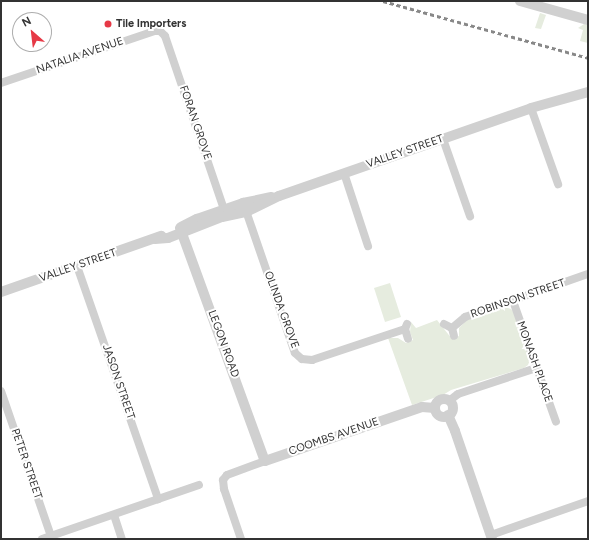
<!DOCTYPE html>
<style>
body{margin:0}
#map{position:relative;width:589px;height:540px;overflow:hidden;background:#fff;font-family:Figtree,sans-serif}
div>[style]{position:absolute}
.green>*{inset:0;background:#e6ecdf}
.minor>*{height:8px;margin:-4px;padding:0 4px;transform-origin:4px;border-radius:4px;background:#d0d0d0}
.tertiary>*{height:10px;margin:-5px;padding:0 5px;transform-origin:5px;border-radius:5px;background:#d0d0d0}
.tertiary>.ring{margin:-5px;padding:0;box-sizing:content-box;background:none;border:10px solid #d0d0d0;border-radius:50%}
.rail>*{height:2.5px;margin-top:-1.25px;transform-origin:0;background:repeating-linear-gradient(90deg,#888 0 4px,transparent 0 7px)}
.dots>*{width:11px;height:11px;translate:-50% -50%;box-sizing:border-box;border:2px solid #fff;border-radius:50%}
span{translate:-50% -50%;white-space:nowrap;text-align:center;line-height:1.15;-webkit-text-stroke:4px #fff;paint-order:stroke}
.poi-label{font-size:11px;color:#333;font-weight:700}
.left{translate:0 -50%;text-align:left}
.street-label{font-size:11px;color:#333}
.frame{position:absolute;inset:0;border:2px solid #333;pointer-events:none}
.north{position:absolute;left:12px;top:12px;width:40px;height:40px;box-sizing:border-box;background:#fff;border:1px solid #adadad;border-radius:50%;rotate:332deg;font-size:11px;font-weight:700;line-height:16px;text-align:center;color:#333}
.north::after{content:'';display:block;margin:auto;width:14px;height:18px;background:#e63946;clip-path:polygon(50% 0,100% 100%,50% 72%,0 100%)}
</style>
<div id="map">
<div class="green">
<div style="clip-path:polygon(540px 13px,546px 15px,541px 29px,535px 28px)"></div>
<div style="clip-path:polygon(584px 24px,588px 25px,588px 43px,580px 41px,583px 30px,578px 28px)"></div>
<div style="clip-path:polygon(390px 283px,401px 317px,385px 322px,374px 288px)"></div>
<div style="clip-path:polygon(505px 307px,511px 309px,514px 313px,530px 360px,528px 365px,524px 368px,451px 390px,443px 395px,412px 405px,388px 338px,398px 338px,406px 343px,413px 340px,410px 332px,411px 322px,416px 328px,437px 320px,452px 339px,459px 336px,459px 328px,467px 320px)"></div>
</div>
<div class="minor">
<div style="left:1px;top:83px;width:163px;rotate:-18.7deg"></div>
<div style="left:155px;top:31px;width:5px"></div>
<div style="left:160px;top:31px;width:7px;rotate:45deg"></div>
<div style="left:165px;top:36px;width:189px;rotate:71.2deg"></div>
<div style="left:531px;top:108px;width:81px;rotate:70.4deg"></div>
<div style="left:443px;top:139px;width:82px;rotate:70.7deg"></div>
<div style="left:344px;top:173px;width:77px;rotate:71.8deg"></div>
<div style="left:245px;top:208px;width:153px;rotate:71deg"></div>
<div style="left:295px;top:353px;width:9px;rotate:41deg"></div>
<div style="left:302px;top:359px;width:10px;rotate:6deg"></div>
<div style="left:312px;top:360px;width:98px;rotate:-18.4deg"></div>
<div style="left:77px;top:266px;width:247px;rotate:70.8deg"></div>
<div style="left:513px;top:301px;width:128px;rotate:70.4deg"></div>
<div style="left:407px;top:324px;width:5px;rotate:112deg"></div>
<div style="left:405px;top:329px;width:10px;rotate:73deg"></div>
<div style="left:444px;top:324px;width:9px;rotate:27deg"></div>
<div style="left:452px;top:328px;width:8px;rotate:76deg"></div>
<div style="left:452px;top:328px;width:17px;rotate:-40deg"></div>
<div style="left:465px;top:317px;width:130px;rotate:-19.3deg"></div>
<div style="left:1px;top:391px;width:153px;rotate:71deg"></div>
<div style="left:449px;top:401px;width:11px;rotate:-38deg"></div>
<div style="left:458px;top:394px;width:82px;rotate:-18.4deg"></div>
<div style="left:114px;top:515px;width:25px;rotate:72deg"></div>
<div style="left:491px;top:535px;width:103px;rotate:-19.3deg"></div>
<div style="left:42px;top:539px;width:166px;rotate:-19deg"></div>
<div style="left:241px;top:539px;width:53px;rotate:-108.8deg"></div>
<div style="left:224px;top:489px;width:9px;rotate:-96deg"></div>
<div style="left:223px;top:480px;width:6px;rotate:-51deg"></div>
<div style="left:227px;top:475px;width:40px;rotate:-20.2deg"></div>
</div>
<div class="tertiary">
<div style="left:520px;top:1px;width:71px;rotate:15.6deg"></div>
<div style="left:181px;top:227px;width:18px;rotate:-27deg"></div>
<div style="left:197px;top:219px;width:49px;rotate:-19.2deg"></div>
<div style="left:243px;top:203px;width:29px;rotate:-12deg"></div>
<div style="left:180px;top:228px;width:248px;rotate:70deg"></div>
<div style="left:265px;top:461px;width:166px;rotate:-19deg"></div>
<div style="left:422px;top:407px;width:13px;rotate:4deg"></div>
<div style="left:155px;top:239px;width:13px;rotate:-4deg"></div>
<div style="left:168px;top:238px;width:58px;rotate:-21.3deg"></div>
<div style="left:222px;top:217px;width:25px;rotate:-12deg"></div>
<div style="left:246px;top:212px;width:37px;rotate:-26deg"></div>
<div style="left:279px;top:196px;width:267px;rotate:-19.2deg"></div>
<div style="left:531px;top:108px;width:59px;rotate:-15.7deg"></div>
<div style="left:1px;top:292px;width:170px;rotate:-19.3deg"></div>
<div class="ring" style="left:435px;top:399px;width:8px;height:8px"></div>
<div style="left:448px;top:415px;width:17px;rotate:66deg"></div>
<div style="left:455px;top:431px;width:114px;rotate:71.1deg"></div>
</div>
<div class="rail">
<div style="left:383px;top:1px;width:213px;rotate:15.5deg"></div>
</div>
<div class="dots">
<div style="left:108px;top:24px;background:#e63946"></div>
</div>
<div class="poi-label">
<span class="left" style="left:116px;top:24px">Tile Importers</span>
</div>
<div class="street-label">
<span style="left:80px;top:56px;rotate:-19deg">NATALIA AVENUE</span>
<span style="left:195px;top:123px;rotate:71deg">FORAN GROVE</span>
<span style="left:405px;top:152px;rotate:-19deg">VALLEY STREET</span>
<span style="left:78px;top:266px;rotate:-19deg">VALLEY STREET</span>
<span style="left:518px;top:299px;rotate:-19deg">ROBINSON STREET</span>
<span style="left:281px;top:310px;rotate:70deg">OLINDA GROVE</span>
<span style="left:223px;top:344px;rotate:70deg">LEGON ROAD</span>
<span style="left:534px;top:362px;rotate:70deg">MONASH PLACE</span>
<span style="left:118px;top:382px;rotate:71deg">JASON STREET</span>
<span style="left:334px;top:437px;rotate:-19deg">COOMBS AVENUE</span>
<span style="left:26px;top:464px;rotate:71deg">PETER STREET</span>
</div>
<div class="frame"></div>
<div class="north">N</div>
</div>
